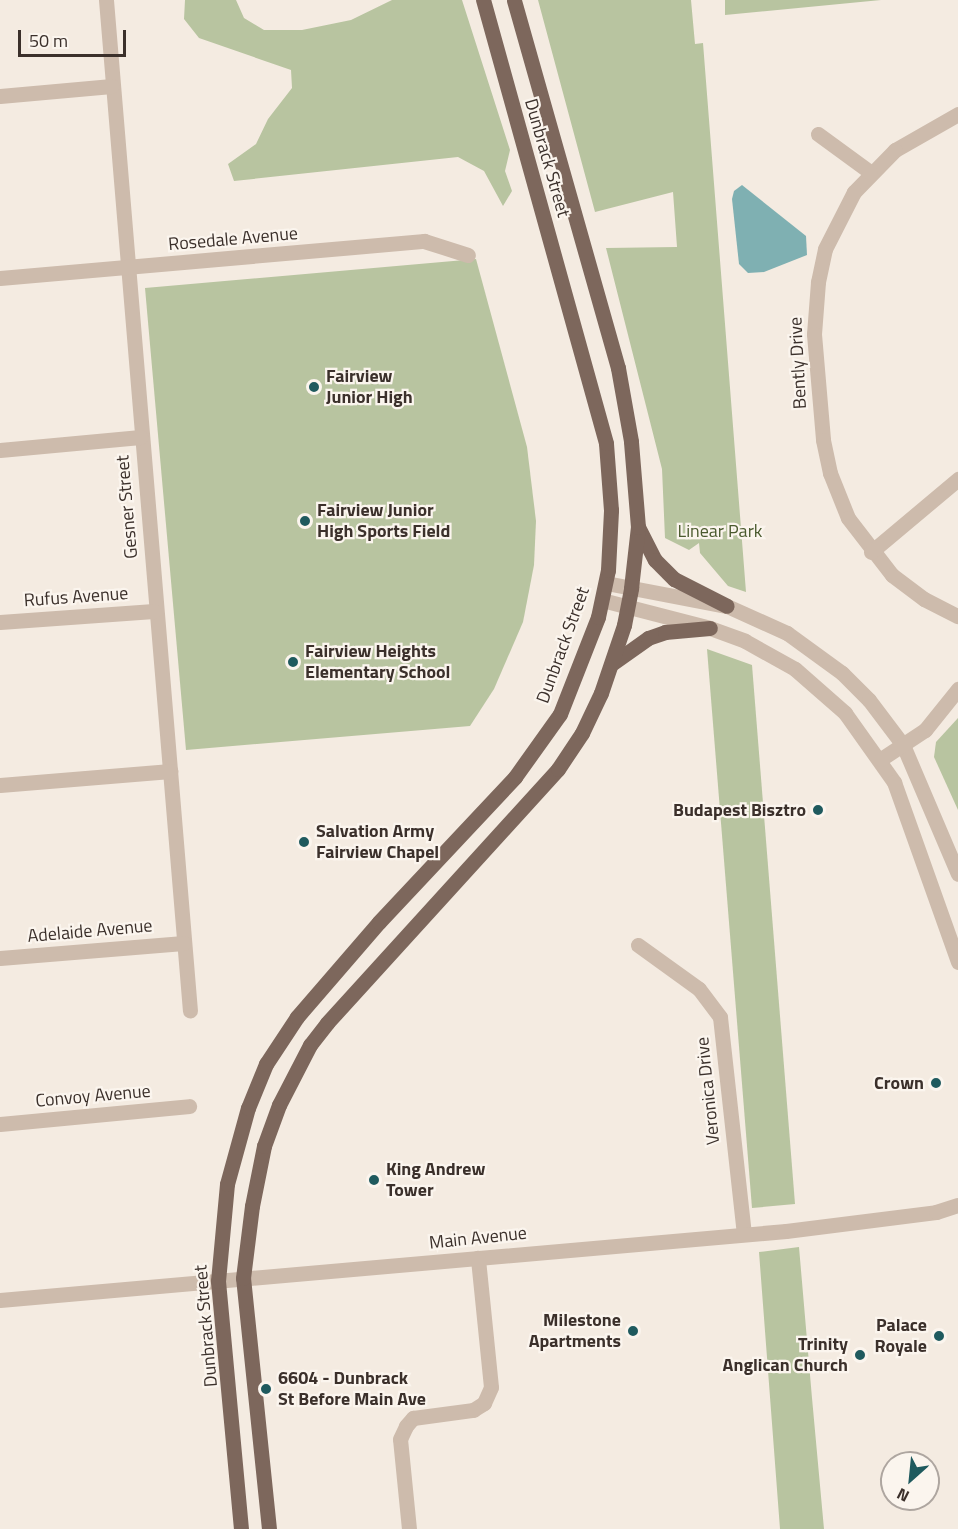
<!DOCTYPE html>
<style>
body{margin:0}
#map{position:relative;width:958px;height:1529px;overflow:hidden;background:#f4ebe1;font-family:"Titillium Web",sans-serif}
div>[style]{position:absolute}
.green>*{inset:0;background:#b8c4a0}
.water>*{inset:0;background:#7fb0b2}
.minor>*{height:15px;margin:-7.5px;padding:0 7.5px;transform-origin:7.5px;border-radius:7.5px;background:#cdbbac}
.major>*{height:15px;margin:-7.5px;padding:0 7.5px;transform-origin:7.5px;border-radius:7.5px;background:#7d675c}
.dots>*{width:16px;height:16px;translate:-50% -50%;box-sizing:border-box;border:3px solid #fbf5ee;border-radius:50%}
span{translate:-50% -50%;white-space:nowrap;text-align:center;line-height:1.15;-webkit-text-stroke:4.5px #fbf5ee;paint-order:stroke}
.street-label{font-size:18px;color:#3b302b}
.poi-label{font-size:18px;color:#3b302b;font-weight:700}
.left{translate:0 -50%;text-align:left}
.right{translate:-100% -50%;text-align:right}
.park-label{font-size:18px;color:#4a5a2e}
.north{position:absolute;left:880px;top:1451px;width:60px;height:60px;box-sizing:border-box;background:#fbf5ee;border:2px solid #aea6a0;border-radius:50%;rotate:207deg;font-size:16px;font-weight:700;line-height:24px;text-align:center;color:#3b302b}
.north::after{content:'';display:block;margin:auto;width:21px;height:27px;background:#1f5a5e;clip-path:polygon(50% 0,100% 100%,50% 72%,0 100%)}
.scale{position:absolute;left:18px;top:30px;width:108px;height:27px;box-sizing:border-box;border:3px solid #3b302b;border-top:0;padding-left:8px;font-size:18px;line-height:21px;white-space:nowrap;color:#3b302b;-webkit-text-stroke:4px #fbf5ee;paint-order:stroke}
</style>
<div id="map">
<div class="green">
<div style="clip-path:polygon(185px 0,236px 0,244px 18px,264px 30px,302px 30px,351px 20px,392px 0,462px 0,510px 150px,505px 171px,512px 191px,503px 206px,484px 171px,458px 157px,234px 181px,228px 164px,256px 144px,268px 119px,292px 88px,291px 70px,199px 38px,184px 19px)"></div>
<div style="clip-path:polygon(538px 0,691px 0,695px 44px,703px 43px,746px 592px,728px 586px,700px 553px,699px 543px,689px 550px,665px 538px,662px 469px,606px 248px,677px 247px,673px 192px,595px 212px)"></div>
<div style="clip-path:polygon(725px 0,881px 0,725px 15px)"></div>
<div style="clip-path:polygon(476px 259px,527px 447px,536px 521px,534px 565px,523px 622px,494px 689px,470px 726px,186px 750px,145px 288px)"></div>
<div style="clip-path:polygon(707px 649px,752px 665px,795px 1204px,752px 1208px)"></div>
<div style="clip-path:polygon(958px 718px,958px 810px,934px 757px,936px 742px)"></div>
<div style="clip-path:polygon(799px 1247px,812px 1398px,824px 1529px,780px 1529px,759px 1252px)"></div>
</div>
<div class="water">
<div style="clip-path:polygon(742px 185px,806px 236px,807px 255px,764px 272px,748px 273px,739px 264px,732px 199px,734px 191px)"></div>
</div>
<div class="minor">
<div style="left:106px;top:0;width:1014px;rotate:85.25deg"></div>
<div style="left:0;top:96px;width:112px;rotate:-5.1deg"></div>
<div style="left:958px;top:114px;width:73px;rotate:150.3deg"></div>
<div style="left:895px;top:150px;width:59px;rotate:134.3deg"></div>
<div style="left:854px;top:192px;width:64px;rotate:117deg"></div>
<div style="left:825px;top:249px;width:34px;rotate:102deg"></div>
<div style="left:818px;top:282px;width:52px;rotate:94.4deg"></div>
<div style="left:814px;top:334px;width:106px;rotate:85.1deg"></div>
<div style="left:823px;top:440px;width:34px;rotate:78deg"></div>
<div style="left:830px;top:473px;width:48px;rotate:68.2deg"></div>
<div style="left:848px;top:518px;width:72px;rotate:52.3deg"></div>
<div style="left:892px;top:575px;width:40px;rotate:37deg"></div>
<div style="left:924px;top:599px;width:38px;rotate:27deg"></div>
<div style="left:818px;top:134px;width:64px;rotate:36.2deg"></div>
<div style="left:0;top:278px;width:426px;rotate:-5deg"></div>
<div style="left:424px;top:241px;width:46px;rotate:17.7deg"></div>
<div style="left:0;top:450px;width:141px;rotate:-5.3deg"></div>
<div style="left:871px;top:552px;width:114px;rotate:-40deg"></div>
<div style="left:606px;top:583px;width:123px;rotate:10.8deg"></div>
<div style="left:727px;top:606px;width:66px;rotate:24.2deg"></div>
<div style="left:787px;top:633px;width:68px;rotate:36deg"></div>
<div style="left:842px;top:673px;width:38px;rotate:45deg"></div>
<div style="left:869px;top:700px;width:56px;rotate:52.9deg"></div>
<div style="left:903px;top:745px;width:140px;rotate:66.9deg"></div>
<div style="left:602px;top:600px;width:112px;rotate:14.5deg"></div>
<div style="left:710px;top:628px;width:37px;rotate:20deg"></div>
<div style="left:745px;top:641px;width:57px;rotate:29.2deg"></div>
<div style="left:795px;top:669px;width:67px;rotate:41.3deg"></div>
<div style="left:845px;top:713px;width:85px;rotate:54.6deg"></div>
<div style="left:894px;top:782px;width:191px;rotate:70.4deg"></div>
<div style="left:0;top:622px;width:154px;rotate:-4.1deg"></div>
<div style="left:881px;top:759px;width:53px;rotate:-33.4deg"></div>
<div style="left:925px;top:730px;width:53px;rotate:-51.2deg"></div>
<div style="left:0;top:785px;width:171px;rotate:-4.7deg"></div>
<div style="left:638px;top:945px;width:75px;rotate:35.8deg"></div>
<div style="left:699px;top:989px;width:35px;rotate:53deg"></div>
<div style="left:720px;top:1017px;width:218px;rotate:83.7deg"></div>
<div style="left:0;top:958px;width:184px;rotate:-4.7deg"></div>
<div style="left:0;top:1124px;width:190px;rotate:-5.4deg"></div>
<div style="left:0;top:1300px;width:789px;rotate:-5.02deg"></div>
<div style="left:786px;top:1231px;width:151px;rotate:-7.2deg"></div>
<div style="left:936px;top:1212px;width:23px;rotate:-18deg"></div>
<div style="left:409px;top:1529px;width:90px;rotate:-95.7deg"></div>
<div style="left:400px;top:1439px;width:14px;rotate:-65deg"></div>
<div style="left:406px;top:1426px;width:11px;rotate:-49deg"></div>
<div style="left:413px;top:1418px;width:61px;rotate:-7.6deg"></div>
<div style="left:473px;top:1410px;width:13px;rotate:-32deg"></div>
<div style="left:484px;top:1403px;width:17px;rotate:-66deg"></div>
<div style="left:491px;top:1387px;width:130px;rotate:-95.8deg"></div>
</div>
<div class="major">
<div style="left:638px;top:527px;width:37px;rotate:63deg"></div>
<div style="left:655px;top:560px;width:27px;rotate:45deg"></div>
<div style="left:674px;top:579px;width:59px;rotate:27deg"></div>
<div style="left:613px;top:663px;width:43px;rotate:-35.5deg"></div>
<div style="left:648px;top:638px;width:18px;rotate:-19deg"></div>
<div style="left:665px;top:632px;width:45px;rotate:-5.1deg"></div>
<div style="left:241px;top:1529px;width:249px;rotate:-95.3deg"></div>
<div style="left:218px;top:1281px;width:97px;rotate:-84.7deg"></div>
<div style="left:227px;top:1184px;width:79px;rotate:-74.6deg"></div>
<div style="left:248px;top:1108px;width:48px;rotate:-67.8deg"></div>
<div style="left:266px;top:1064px;width:56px;rotate:-56.6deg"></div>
<div style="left:297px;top:1017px;width:125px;rotate:-49.2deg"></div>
<div style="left:379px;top:922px;width:199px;rotate:-46.8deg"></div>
<div style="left:515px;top:777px;width:77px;rotate:-54.5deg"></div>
<div style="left:560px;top:714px;width:104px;rotate:-68.6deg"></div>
<div style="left:598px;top:617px;width:48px;rotate:-78deg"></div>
<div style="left:608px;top:570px;width:60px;rotate:-87.1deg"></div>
<div style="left:611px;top:510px;width:67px;rotate:-94.3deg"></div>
<div style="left:606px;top:443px;width:460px;rotate:-105.5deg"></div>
<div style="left:269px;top:1529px;width:252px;rotate:-95.9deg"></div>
<div style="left:243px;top:1278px;width:73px;rotate:-82.9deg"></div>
<div style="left:252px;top:1206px;width:61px;rotate:-78.7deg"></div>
<div style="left:264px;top:1146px;width:44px;rotate:-69.9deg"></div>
<div style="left:279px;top:1105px;width:68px;rotate:-62.7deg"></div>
<div style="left:310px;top:1045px;width:28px;rotate:-52deg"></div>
<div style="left:327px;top:1023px;width:343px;rotate:-47.7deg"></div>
<div style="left:558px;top:769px;width:43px;rotate:-56.3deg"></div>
<div style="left:582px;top:733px;width:44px;rotate:-64.6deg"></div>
<div style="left:601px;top:693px;width:72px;rotate:-71.3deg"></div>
<div style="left:624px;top:625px;width:38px;rotate:-79deg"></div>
<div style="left:631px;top:588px;width:61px;rotate:-83.5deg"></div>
<div style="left:638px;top:527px;width:86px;rotate:-94.7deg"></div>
<div style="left:631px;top:441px;width:74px;rotate:-100.1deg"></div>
<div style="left:618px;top:368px;width:382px;rotate:-105.8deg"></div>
</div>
<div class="dots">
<div style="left:314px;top:387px;background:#1f5a5e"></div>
<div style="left:305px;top:521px;background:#1f5a5e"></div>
<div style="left:293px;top:662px;background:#1f5a5e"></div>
<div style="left:818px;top:810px;background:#1f5a5e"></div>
<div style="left:304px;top:842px;background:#1f5a5e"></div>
<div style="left:936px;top:1083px;background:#1f5a5e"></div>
<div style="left:374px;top:1180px;background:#1f5a5e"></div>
<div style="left:633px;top:1331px;background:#1f5a5e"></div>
<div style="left:939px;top:1336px;background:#1f5a5e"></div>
<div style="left:860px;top:1355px;background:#1f5a5e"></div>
<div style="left:266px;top:1389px;background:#1f5a5e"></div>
</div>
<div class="street-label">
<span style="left:547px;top:158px;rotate:74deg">Dunbrack Street</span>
<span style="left:233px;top:239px;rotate:-5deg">Rosedale Avenue</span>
<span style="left:798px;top:363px;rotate:-93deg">Bently Drive</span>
<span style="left:127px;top:507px;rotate:-95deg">Gesner Street</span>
<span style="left:76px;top:597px;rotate:-4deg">Rufus Avenue</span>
<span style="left:563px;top:645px;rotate:-70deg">Dunbrack Street</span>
<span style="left:90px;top:931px;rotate:-5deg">Adelaide Avenue</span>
<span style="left:708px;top:1091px;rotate:-96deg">Veronica Drive</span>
<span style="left:93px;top:1096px;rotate:-5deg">Convoy Avenue</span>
<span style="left:478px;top:1238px;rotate:-6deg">Main Avenue</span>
<span style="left:206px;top:1326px;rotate:-95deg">Dunbrack Street</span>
</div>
<div class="poi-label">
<span class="left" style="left:326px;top:387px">Fairview<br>Junior High</span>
<span class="left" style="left:317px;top:521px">Fairview Junior<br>High Sports Field</span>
<span class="left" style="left:305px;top:662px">Fairview Heights<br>Elementary School</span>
<span class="right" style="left:806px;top:810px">Budapest Bisztro</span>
<span class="left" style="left:316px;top:842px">Salvation Army<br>Fairview Chapel</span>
<span class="right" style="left:924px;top:1083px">Crown</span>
<span class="left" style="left:386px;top:1180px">King Andrew<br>Tower</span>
<span class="right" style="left:621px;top:1331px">Milestone<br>Apartments</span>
<span class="right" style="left:927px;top:1336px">Palace<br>Royale</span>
<span class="right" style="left:848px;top:1355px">Trinity<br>Anglican Church</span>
<span class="left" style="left:278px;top:1389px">6604 - Dunbrack<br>St Before Main Ave</span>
</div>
<div class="park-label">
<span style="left:720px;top:531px">Linear Park</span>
</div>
<div class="north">N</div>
<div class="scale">50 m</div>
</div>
